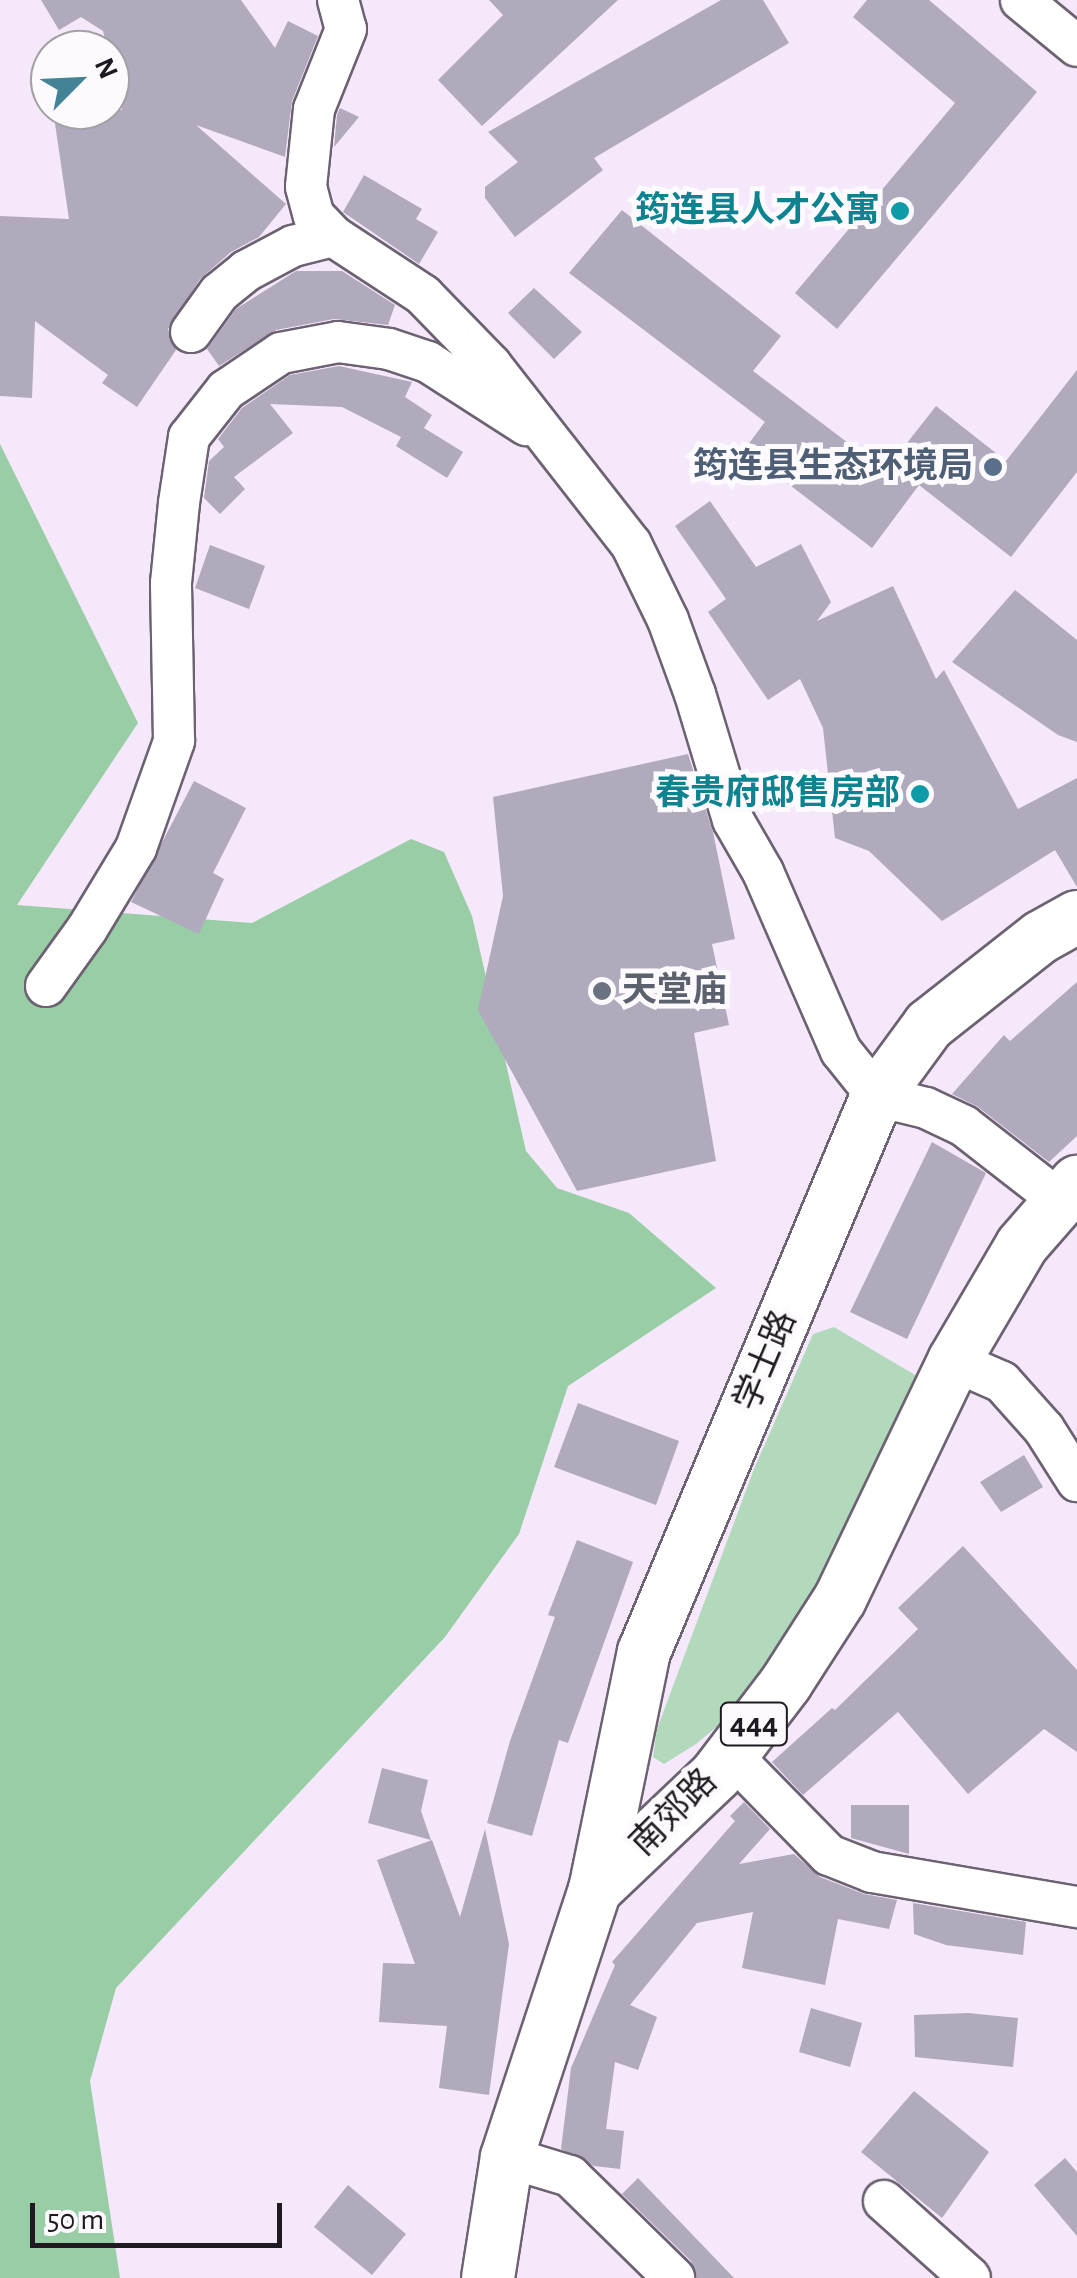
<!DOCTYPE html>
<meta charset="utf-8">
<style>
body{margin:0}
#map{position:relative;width:1077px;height:2278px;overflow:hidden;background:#f5e8fb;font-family:"Alegreya Sans","Noto Sans SC",sans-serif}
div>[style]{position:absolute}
.green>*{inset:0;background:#b2d9bc}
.forest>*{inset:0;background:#98cda6}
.building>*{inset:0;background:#b1a9bc}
.roads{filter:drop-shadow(2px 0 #6c6271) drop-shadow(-2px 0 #6c6271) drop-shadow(0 2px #6c6271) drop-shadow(0 -2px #6c6271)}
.minor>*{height:40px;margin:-20px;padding:0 20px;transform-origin:20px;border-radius:20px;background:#fff}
.major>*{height:52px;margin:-26px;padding:0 26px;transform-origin:26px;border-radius:26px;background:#fff}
.dots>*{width:28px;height:28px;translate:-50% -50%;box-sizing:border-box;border:5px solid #fcfafd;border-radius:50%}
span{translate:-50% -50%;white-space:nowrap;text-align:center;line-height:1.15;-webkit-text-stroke:10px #fcfafd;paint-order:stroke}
.shield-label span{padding:2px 8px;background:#fcfafd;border:2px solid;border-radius:8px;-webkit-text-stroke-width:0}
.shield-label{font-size:32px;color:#1f1a21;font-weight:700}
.culture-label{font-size:35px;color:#0d838f;font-weight:700}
.right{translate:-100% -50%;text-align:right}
.service-label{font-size:35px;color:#4e5e75;font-weight:700}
.worship-label{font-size:35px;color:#5b616d;font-weight:700}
.left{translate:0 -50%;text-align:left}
.street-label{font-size:35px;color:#1f1a21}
.north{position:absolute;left:30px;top:30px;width:100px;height:100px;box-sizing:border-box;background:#fcfafd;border:2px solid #a4a0a5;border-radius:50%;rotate:66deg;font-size:28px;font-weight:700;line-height:40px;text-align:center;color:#1f1a21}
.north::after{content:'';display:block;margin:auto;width:35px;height:45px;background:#438396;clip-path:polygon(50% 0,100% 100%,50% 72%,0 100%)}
.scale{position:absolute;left:30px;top:2203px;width:252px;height:45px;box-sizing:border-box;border:5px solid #1f1a21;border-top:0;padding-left:12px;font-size:30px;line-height:35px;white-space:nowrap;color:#1f1a21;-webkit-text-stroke:8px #fcfafd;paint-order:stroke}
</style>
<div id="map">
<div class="green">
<div style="clip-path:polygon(834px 1327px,932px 1385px,757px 1693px,696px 1744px,664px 1764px,653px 1757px,657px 1729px,754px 1469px,813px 1334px)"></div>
</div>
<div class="forest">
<div style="clip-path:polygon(0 444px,138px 723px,17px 905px,252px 923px,411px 839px,444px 852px,472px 916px,526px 1151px,557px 1188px,629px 1213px,716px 1288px,568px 1386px,519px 1534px,445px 1637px,116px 1988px,90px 2081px,120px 2278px,0 2278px)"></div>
</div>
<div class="building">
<div style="clip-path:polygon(41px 0,241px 0,275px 48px,288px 21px,318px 36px,292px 101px,285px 157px,196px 125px,286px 204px,259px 237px,231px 252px,200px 279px,168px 329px,176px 350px,137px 407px,102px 383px,108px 375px,35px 321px,32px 398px,0 396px,0 216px,69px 219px,53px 110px,122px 110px,103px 31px,81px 17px,59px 30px)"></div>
<div style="clip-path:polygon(489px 0,618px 0,482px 126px,438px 80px,503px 15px)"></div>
<div style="clip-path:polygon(721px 0,763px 0,789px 43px,594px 158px,603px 170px,515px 237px,485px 198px,485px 187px,518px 162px,488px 132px)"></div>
<div style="clip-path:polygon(867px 0,929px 0,1037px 92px,837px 329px,795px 293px,955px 103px,853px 17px)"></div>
<div style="clip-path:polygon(340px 108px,359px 117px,334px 147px,337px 115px)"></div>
<div style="clip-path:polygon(364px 175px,422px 209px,416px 219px,438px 232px,419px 264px,343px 212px)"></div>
<div style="clip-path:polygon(622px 210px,781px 336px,753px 371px,885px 471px,936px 406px,1006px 461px,1077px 370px,1077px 472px,1011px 557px,919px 485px,872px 548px,744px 450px,765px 422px,569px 273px)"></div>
<div style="clip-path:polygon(296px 271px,342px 271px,395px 305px,388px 325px,334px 319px,276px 330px,219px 366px,207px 349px,236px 309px)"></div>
<div style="clip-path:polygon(534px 288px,582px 332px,554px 359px,508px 313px)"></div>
<div style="clip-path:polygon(339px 366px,412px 382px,405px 397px,432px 415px,424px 428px,463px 452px,447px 478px,396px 446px,401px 437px,342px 407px,270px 404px,293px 433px,234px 477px,245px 489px,220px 514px,204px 498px,209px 461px,224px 447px,218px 439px,242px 408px,290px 375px)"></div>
<div style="clip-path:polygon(710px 501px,756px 567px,801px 544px,831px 602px,817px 621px,893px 586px,936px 679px,944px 670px,1018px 809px,1077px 778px,1077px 887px,1055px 850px,942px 921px,869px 851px,835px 838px,823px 728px,800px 679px,768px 700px,708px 612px,726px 599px,675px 526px)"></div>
<div style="clip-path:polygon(210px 545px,265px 566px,249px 609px,195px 588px)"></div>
<div style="clip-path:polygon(1015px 590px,1077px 640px,1077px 742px,1058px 735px,952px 662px)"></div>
<div style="clip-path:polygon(688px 754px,713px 832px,735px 939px,712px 944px,729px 1025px,694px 1033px,716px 1161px,577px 1191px,478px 1010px,503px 896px,493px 797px)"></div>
<div style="clip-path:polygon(194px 781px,246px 808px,213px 873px,224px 879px,199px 934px,131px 902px)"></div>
<div style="clip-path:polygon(1077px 982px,1077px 1136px,1049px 1162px,978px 1107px,952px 1094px,1004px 1035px,1010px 1041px)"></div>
<div style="clip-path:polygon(932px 1142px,986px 1173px,907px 1339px,850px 1312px)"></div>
<div style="clip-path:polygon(578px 1403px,679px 1441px,656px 1505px,554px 1467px)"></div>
<div style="clip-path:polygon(1024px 1455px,1043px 1487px,1001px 1512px,980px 1482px)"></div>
<div style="clip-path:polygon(577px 1540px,633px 1562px,568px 1743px,559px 1740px,532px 1836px,487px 1823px,510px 1741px,555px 1617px,548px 1615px)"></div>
<div style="clip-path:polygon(963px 1546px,1077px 1670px,1077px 1752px,1044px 1729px,968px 1794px,898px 1712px,803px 1795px,772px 1762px,832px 1708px,835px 1710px,918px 1629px,898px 1608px)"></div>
<div style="clip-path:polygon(382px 1768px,428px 1780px,421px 1811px,431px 1840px,368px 1823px)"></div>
<div style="clip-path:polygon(744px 1802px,770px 1829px,739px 1864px,794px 1854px,820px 1877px,864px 1894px,897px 1900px,889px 1929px,838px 1919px,825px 1985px,742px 1968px,753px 1912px,697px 1923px,630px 2005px,657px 2017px,638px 2070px,615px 2062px,606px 2129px,624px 2131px,620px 2169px,594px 2166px,561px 2149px,571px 2068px,615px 1965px,612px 1962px,735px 1821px,730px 1816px)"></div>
<div style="clip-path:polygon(851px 1805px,909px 1805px,909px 1854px,851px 1838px)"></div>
<div style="clip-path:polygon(485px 1829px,509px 1944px,489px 2095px,439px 2088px,447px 2026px,379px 2022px,383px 1963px,415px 1964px,377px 1860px,432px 1840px,460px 1917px)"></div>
<div style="clip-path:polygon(913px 1903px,1026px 1922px,1023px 1955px,946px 1945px,914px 1934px)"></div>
<div style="clip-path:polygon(811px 2008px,862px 2023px,850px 2067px,799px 2052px)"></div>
<div style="clip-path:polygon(968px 2013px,1018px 2018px,1013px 2067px,915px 2057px,914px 2015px)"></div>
<div style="clip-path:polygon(914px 2091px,989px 2152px,942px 2218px,861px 2152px)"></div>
<div style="clip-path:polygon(1065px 2158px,1077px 2172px,1077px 2236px,1034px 2185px)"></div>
<div style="clip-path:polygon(638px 2178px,734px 2278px,697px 2278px,691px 2261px,622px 2194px)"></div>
<div style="clip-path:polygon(348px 2185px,406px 2234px,372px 2275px,314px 2227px)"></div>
</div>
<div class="roads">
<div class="minor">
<div style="left:338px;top:0;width:30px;rotate:75deg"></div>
<div style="left:346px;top:29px;width:86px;rotate:111.8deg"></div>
<div style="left:314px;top:109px;width:78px;rotate:95.9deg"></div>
<div style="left:306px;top:187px;width:30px;rotate:75deg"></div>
<div style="left:314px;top:216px;width:28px;rotate:46deg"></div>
<div style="left:333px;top:236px;width:108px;rotate:33.2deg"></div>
<div style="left:423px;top:295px;width:98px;rotate:45.8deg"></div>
<div style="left:491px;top:365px;width:227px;rotate:52deg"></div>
<div style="left:631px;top:544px;width:85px;rotate:64deg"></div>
<div style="left:668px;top:620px;width:79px;rotate:70deg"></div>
<div style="left:695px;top:694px;width:132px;rotate:73.2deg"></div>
<div style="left:733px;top:820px;width:60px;rotate:60deg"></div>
<div style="left:763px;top:872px;width:195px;rotate:66.5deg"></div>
<div style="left:841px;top:1051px;width:58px;rotate:51.3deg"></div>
<div style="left:877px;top:1096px;width:50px;rotate:13.8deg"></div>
<div style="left:926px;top:1108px;width:42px;rotate:25.3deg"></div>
<div style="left:964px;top:1126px;width:120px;rotate:37.9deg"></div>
<div style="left:1021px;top:0;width:72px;rotate:39.4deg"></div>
<div style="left:191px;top:332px;width:48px;rotate:-54.3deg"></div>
<div style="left:219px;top:293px;width:35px;rotate:-39deg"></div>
<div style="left:246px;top:271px;width:53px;rotate:-28deg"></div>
<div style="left:293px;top:246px;width:41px;rotate:-14deg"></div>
<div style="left:46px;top:986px;width:70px;rotate:-54.3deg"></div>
<div style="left:87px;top:929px;width:95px;rotate:-58.8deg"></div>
<div style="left:136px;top:848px;width:114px;rotate:-70.4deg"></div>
<div style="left:174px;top:741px;width:158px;rotate:-91.1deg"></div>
<div style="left:171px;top:583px;width:80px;rotate:-84.3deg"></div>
<div style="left:179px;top:503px;width:67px;rotate:-81.4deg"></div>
<div style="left:189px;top:437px;width:60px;rotate:-51.8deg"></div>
<div style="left:226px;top:390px;width:66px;rotate:-33.9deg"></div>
<div style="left:281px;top:353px;width:58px;rotate:-10.9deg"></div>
<div style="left:338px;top:342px;width:51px;rotate:7.8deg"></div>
<div style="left:389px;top:349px;width:41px;rotate:18.4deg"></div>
<div style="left:428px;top:362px;width:117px;rotate:32.7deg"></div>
<div style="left:954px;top:1361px;width:52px;rotate:23.6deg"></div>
<div style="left:1002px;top:1382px;width:63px;rotate:48.2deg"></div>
<div style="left:1044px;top:1429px;width:62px;rotate:57.6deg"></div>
<div style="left:731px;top:1755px;width:140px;rotate:45.6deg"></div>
<div style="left:829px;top:1855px;width:46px;rotate:21.6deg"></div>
<div style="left:872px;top:1872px;width:208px;rotate:9.7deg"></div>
<div style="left:507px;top:2157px;width:66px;rotate:16.8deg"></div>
<div style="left:570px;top:2176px;width:146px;rotate:44.4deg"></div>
<div style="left:884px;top:2201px;width:115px;rotate:41.8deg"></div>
</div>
<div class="major">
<div style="left:595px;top:1890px;width:243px;rotate:-78.4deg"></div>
<div style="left:644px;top:1652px;width:603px;rotate:-67.26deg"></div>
<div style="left:877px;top:1096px;width:88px;rotate:-53.8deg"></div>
<div style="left:929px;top:1025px;width:142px;rotate:-38.2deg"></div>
<div style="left:1041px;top:937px;width:41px;rotate:-29.1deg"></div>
<div style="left:488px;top:2278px;width:122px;rotate:-81.1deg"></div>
<div style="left:507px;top:2157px;width:281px;rotate:-71.8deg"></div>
<div style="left:595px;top:1890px;width:167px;rotate:-43.5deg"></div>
<div style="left:716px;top:1775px;width:116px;rotate:-52.7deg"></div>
<div style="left:786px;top:1683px;width:100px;rotate:-57.3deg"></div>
<div style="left:840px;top:1599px;width:264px;rotate:-64.4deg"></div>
<div style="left:954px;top:1361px;width:134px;rotate:-59.6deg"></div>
<div style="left:1022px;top:1245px;width:84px;rotate:-48.9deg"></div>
</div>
</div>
<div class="dots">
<div style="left:900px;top:211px;background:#0f9aa8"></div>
<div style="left:993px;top:467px;background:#5c6f8a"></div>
<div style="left:920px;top:794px;background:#0f9aa8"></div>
<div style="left:602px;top:991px;background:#6b7280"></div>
</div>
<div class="shield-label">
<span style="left:754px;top:1724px">444</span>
</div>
<div class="culture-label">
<span class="right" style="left:880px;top:211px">筠连县人才公寓</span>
<span class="right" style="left:900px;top:794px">春贵府邸售房部</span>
</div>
<div class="service-label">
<span class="right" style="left:973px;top:467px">筠连县生态环境局</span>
</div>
<div class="worship-label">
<span class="left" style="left:622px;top:991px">天堂庙</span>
</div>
<div class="street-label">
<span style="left:766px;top:1361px;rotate:-67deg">学士路</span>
<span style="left:674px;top:1813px;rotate:-45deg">南郊路</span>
</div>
<div class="north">N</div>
<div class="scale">50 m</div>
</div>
